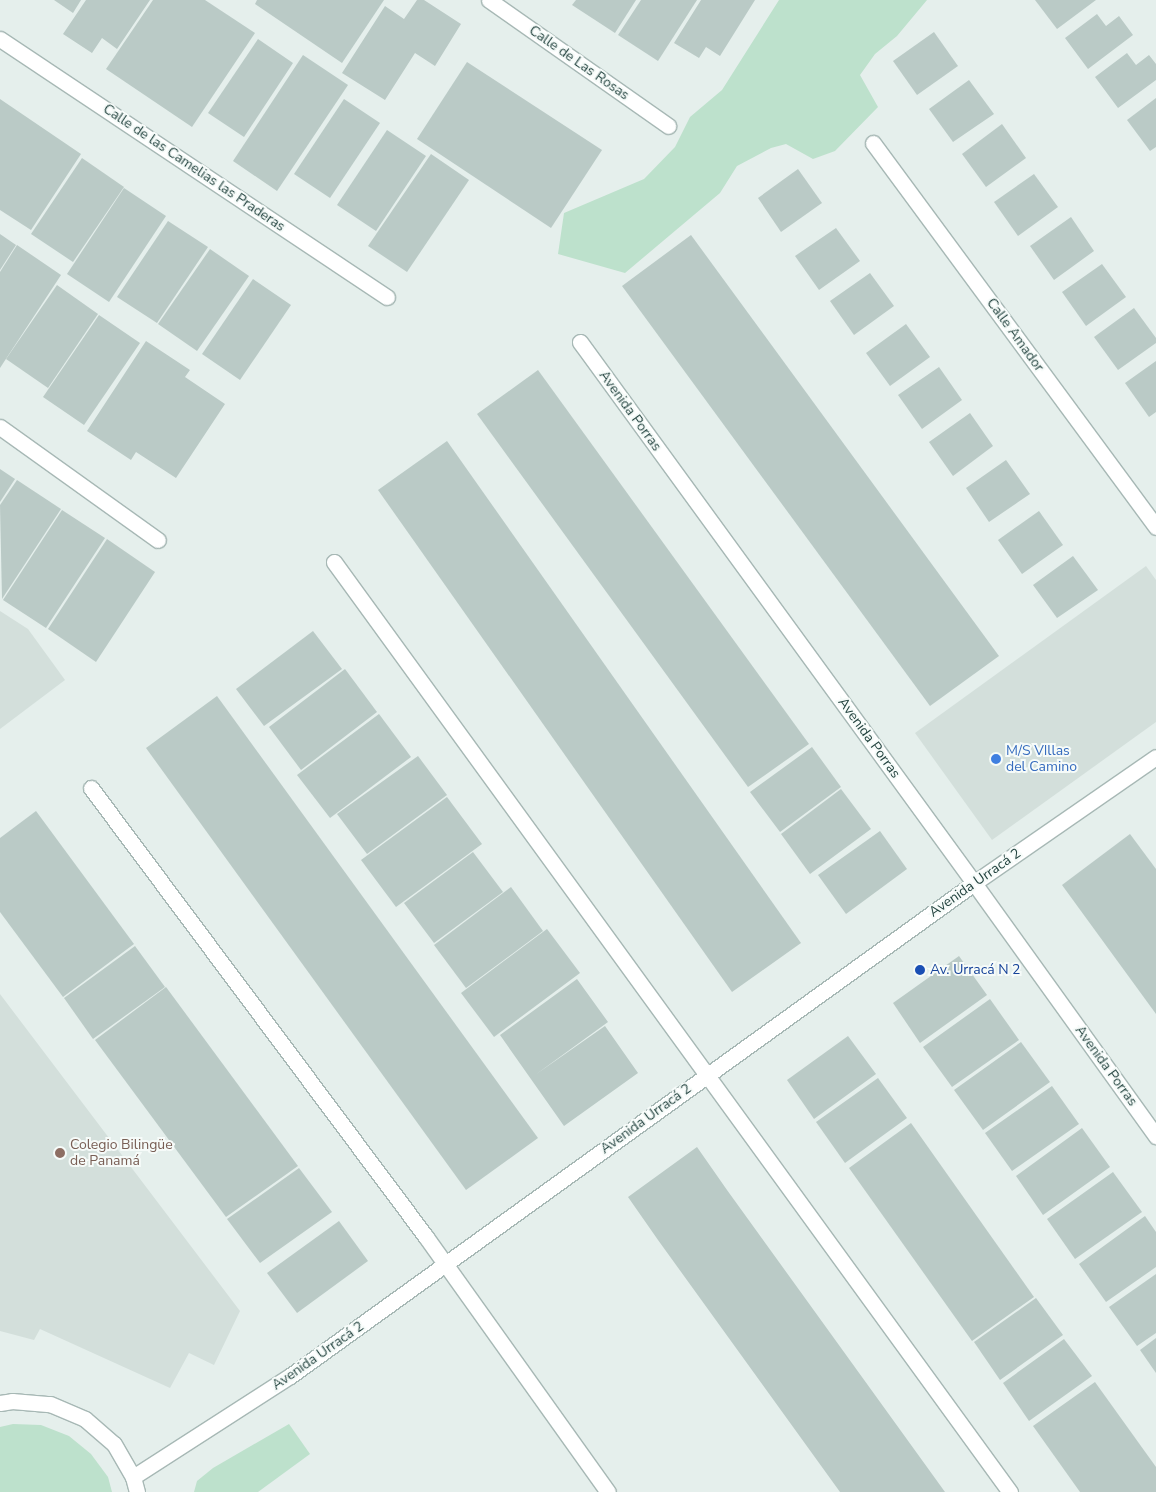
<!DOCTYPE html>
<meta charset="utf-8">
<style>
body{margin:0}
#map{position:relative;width:1156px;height:1492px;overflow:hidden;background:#e5efec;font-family:"Nunito Sans",sans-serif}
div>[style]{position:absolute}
.built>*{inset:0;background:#d3dfdb}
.green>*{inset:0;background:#bde1cc}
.building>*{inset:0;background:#bacac6}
.roads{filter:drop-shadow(1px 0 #a7b8b5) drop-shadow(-1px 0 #a7b8b5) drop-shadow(0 1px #a7b8b5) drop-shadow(0 -1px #a7b8b5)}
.minor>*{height:15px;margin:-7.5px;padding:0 7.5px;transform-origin:7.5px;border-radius:7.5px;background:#fff}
.tertiary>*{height:15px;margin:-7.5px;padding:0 7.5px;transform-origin:7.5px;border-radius:7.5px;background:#fff}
.dots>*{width:14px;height:14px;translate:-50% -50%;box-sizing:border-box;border:2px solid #f6fbf9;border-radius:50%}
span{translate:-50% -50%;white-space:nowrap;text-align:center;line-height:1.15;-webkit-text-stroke:4px #f6fbf9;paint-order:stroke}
.street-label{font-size:14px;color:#23433f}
.shop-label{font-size:14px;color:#366cbe}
.left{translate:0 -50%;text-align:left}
.transit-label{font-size:14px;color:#164399}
.education-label{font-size:14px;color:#785e54}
</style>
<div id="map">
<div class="built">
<div style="clip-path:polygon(1146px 566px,1156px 580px,1156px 722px,992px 840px,915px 733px)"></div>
<div style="clip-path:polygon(0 611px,28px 629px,65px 680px,0 729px)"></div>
<div style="clip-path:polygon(0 994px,240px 1311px,214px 1365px,189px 1353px,170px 1388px,40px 1329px,34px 1340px,0 1331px)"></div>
</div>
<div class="green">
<div style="clip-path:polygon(779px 0,927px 0,897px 36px,875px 54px,860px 75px,878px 107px,835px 151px,813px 159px,786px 144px,771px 148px,737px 166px,720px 193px,625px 273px,558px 254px,564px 213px,644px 179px,675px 147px,690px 117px,722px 90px)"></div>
<div style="clip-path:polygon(13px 1424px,41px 1425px,69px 1436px,91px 1454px,108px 1477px,112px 1492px,0 1492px,0 1427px)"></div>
<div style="clip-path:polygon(289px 1424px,310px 1454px,258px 1492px,194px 1492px,197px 1481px,213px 1468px)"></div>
</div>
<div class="building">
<div style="clip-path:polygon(54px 0,81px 0,73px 13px)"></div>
<div style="clip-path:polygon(86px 0,150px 0,117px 49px,102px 38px,92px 53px,63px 34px)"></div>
<div style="clip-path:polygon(153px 0,205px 0,255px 33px,192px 127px,106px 69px)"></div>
<div style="clip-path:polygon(257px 0,384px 0,342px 63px,255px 4px)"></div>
<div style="clip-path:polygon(417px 0,424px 0,461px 24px,435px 66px,415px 53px,385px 100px,342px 73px,385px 6px,404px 19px)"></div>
<div style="clip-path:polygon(576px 0,636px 0,615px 33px,572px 5px)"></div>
<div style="clip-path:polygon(641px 0,697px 0,658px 61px,618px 35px)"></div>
<div style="clip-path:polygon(701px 0,755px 0,720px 56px,706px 47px,699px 58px,674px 43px)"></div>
<div style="clip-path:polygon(1035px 0,1096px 0,1057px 29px)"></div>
<div style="clip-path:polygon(1097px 14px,1106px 26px,1119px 16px,1133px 35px,1088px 69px,1065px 38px)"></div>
<div style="clip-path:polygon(934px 32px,958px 66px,917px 95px,893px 61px)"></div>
<div style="clip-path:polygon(258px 39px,293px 63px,244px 137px,208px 113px)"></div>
<div style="clip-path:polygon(1127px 53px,1136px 65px,1149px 55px,1156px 64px,1156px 80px,1118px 108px,1095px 77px)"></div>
<div style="clip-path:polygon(303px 55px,348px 85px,277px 191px,233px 161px)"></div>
<div style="clip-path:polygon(467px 62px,602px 150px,551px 228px,417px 139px)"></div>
<div style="clip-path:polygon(969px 80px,994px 114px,953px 142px,929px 109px)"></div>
<div style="clip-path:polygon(1156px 98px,1156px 147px,1150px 151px,1127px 120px)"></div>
<div style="clip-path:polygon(0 99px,81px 154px,31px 230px,0 210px)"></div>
<div style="clip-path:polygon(344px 99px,380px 123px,330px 198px,294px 174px)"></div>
<div style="clip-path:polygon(1002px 124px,1026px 158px,986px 187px,962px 154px)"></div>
<div style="clip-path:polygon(387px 130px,426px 156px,376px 231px,337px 205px)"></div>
<div style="clip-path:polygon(431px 154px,469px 180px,407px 272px,368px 246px)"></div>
<div style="clip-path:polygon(82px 158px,124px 187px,73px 262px,31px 234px)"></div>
<div style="clip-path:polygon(798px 169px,822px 203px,781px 232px,758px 198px)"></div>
<div style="clip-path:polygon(1034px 174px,1058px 207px,1018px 236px,994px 202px)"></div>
<div style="clip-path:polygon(124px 188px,166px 216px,109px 302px,67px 274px)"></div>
<div style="clip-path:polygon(1071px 217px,1094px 251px,1054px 280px,1030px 246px)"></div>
<div style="clip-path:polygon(168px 221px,208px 247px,157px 323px,117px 297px)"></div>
<div style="clip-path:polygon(836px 228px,860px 261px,819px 290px,795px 256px)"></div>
<div style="clip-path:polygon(0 234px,16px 245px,0 270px)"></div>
<div style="clip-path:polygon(691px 235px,999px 656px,930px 706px,622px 286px)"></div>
<div style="clip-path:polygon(17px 245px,61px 275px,0 368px,0 272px)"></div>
<div style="clip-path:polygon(210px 249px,249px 276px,197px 351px,158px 324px)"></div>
<div style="clip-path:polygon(1102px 264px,1126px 297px,1086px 326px,1062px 292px)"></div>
<div style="clip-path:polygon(870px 273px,894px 306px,854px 335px,830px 301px)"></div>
<div style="clip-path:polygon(253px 279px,291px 305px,240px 380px,202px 354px)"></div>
<div style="clip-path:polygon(57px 285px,98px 314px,48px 388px,6px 359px)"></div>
<div style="clip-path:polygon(1134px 308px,1156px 338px,1156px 343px,1118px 370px,1094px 337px)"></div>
<div style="clip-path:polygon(99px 315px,140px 343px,84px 425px,43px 397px)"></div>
<div style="clip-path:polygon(906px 324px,930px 357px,890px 386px,866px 353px)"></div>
<div style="clip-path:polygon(146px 341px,190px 370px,185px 377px,225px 404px,176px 478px,136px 452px,131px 460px,87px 431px)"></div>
<div style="clip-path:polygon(1156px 361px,1156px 412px,1149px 417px,1125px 383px)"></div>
<div style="clip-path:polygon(939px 367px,962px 400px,922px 429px,898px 395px)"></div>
<div style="clip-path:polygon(538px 370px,809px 744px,748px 787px,477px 414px)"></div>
<div style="clip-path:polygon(970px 413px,993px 446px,953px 476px,929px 442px)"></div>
<div style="clip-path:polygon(447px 441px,801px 943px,732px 992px,378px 490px)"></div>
<div style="clip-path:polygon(1006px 460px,1030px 494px,989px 522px,966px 488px)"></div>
<div style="clip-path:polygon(0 469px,15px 479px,0 502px)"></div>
<div style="clip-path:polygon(17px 480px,61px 509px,2px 599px,0 505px)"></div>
<div style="clip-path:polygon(62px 510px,105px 538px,46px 628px,3px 600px)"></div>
<div style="clip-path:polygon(1039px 511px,1063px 545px,1022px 574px,998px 540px)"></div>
<div style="clip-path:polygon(107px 539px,155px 572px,96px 662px,48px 629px)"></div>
<div style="clip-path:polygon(1073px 556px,1098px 590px,1057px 618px,1033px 585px)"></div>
<div style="clip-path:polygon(313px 631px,342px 669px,264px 726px,236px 689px)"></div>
<div style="clip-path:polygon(345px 669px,377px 712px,301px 770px,269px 727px)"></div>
<div style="clip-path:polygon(217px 696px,538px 1138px,466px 1190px,146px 748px)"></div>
<div style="clip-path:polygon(379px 714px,411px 757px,330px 818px,297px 775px)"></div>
<div style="clip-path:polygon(812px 747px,841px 787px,780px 832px,750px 792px)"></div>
<div style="clip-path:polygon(418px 756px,447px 795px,367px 854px,337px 814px)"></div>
<div style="clip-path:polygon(841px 789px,871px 829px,810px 874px,781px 834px)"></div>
<div style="clip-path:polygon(447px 797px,482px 844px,396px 907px,361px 860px)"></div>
<div style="clip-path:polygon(36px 811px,134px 944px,63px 997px,0 912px,0 838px)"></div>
<div style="clip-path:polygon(880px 831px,907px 869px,846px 914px,818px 875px)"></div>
<div style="clip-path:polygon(1130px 834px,1156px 869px,1156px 1014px,1062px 885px)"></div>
<div style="clip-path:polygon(473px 852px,503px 892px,434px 943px,404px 903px)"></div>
<div style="clip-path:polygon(511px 887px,543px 931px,466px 988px,434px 945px)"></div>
<div style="clip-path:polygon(547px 929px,580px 973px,494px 1037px,461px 993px)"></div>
<div style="clip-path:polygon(135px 946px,165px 987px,93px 1039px,64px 998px)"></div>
<div style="clip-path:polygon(959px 956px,987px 995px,920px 1043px,893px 1003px)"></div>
<div style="clip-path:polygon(577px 979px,608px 1022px,535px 1075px,605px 1026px,638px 1073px,564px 1126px,500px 1035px)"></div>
<div style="clip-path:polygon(166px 987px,298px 1166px,226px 1217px,95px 1040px)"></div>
<div style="clip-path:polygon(990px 999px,1019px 1040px,952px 1087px,923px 1047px)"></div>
<div style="clip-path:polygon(848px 1036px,876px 1074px,814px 1119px,787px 1080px)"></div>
<div style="clip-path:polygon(1021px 1042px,1050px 1082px,983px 1130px,954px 1090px)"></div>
<div style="clip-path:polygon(878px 1078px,907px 1118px,845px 1163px,816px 1122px)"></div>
<div style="clip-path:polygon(1052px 1086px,1079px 1124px,1012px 1171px,985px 1133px)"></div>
<div style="clip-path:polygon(911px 1123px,1034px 1297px,972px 1341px,849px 1168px)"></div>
<div style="clip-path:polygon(1082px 1128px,1110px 1167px,1043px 1215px,1016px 1176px)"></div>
<div style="clip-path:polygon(697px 1147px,727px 1190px,945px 1492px,840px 1492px,658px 1240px,628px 1197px)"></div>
<div style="clip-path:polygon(299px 1168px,332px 1212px,260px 1263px,227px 1219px)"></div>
<div style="clip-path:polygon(1113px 1172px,1142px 1212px,1075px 1259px,1047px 1219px)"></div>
<div style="clip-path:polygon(1145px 1216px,1156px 1232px,1156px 1267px,1106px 1302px,1079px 1264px)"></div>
<div style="clip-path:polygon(339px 1221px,368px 1261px,297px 1313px,267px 1273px)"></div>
<div style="clip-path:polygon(1156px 1274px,1156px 1333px,1137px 1346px,1109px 1307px)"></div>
<div style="clip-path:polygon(1036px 1298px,1063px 1335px,1000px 1380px,974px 1342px)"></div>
<div style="clip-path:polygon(1156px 1338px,1156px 1373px,1140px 1350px)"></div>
<div style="clip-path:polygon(1064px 1339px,1092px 1376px,1029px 1421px,1003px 1383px)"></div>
<div style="clip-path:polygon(1095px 1382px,1156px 1467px,1156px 1492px,1080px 1492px,1033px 1426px)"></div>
</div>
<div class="roads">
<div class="minor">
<div style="left:489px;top:0;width:219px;rotate:35.1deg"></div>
<div style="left:0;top:39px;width:465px;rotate:33.7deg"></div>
<div style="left:873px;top:143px;width:477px;rotate:53.6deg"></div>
<div style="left:580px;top:342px;width:669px;rotate:53.93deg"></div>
<div style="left:0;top:427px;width:194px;rotate:35.6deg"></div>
<div style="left:334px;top:562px;width:1150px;rotate:53.99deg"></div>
<div style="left:91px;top:788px;width:560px;rotate:53.27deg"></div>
<div style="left:426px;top:1237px;width:313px;rotate:54.5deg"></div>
</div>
<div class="tertiary">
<div style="left:974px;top:883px;width:312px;rotate:54.3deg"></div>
<div style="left:0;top:1403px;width:12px;rotate:-9deg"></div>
<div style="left:12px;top:1401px;width:38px;rotate:5deg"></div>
<div style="left:50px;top:1404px;width:38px;rotate:23deg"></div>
<div style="left:85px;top:1419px;width:38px;rotate:41deg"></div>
<div style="left:114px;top:1444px;width:38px;rotate:60deg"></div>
<div style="left:133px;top:1477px;width:16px;rotate:75deg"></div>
<div style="left:133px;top:1477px;width:187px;rotate:-32.8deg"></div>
<div style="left:290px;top:1376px;width:843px;rotate:-35.78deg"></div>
<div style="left:974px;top:883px;width:221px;rotate:-34.7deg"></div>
</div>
</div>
<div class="dots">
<div style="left:996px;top:759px;background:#3f7fe0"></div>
<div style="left:920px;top:970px;background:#1a4fb4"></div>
<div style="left:60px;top:1153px;background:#8d6e63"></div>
</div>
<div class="street-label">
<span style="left:579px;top:63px;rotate:35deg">Calle de Las Rosas</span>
<span style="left:194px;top:168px;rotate:34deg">Calle de las Camelias las Praderas</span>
<span style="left:1015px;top:335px;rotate:54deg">Calle Amador</span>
<span style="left:630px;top:411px;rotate:54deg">Avenida Porras</span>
<span style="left:869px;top:738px;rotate:54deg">Avenida Porras</span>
<span style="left:975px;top:883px;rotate:-35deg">Avenida Urracá 2</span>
<span style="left:1106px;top:1066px;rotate:54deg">Avenida Porras</span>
<span style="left:646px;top:1119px;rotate:-36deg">Avenida Urracá 2</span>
<span style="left:318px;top:1356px;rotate:-35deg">Avenida Urracá 2</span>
</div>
<div class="shop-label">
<span class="left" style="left:1006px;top:759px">M/S VIllas<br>del Camino</span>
</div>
<div class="transit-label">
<span class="left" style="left:930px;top:970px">Av. Urracá N 2</span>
</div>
<div class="education-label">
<span class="left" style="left:70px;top:1153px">Colegio Bilingüe<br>de Panamá</span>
</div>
</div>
